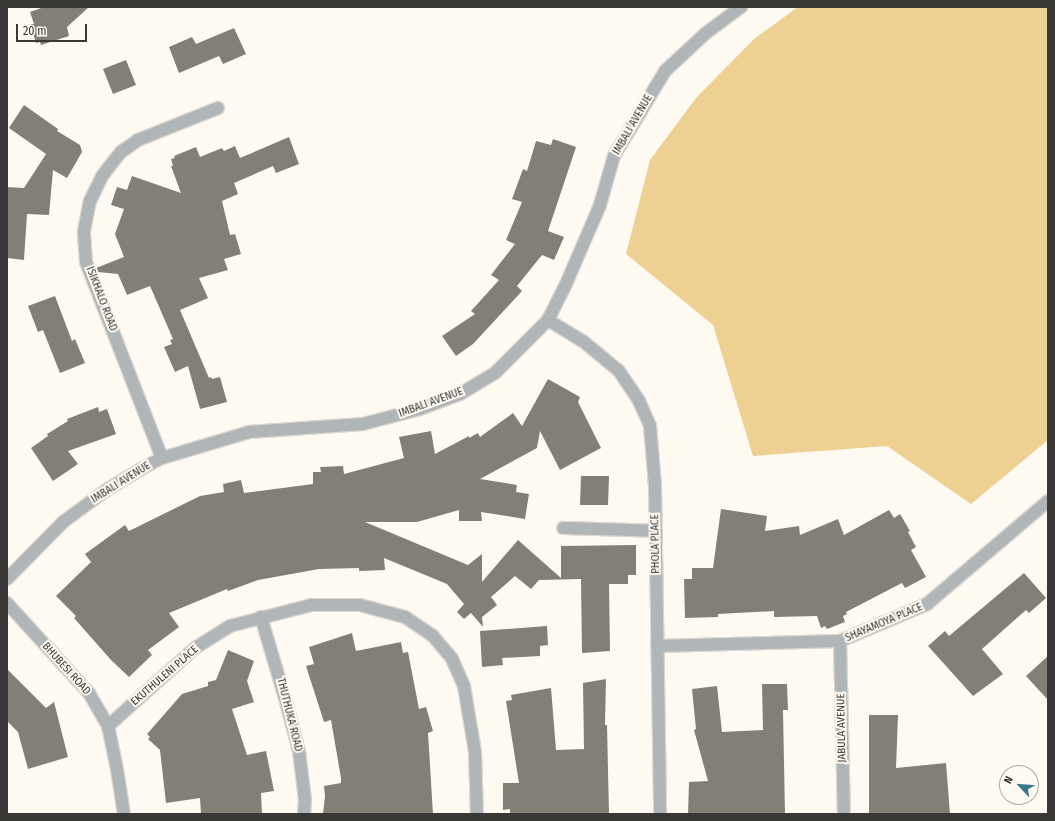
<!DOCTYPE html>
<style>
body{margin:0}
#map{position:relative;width:1055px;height:821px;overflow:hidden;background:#fffaf1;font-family:"Fira Sans Condensed",sans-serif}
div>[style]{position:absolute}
.green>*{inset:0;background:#edd092}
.building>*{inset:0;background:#837f77}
.roads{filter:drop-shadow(1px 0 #dcd7cf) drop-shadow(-1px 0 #dcd7cf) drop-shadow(0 1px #dcd7cf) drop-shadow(0 -1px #dcd7cf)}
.minor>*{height:12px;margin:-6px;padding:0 6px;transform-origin:6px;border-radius:6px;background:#b0b5b7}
span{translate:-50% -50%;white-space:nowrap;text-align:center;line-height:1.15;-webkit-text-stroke:4px #fffaf1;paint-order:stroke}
.street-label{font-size:11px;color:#3a3835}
.frame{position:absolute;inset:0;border:8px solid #3a3835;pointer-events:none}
.north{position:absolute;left:999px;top:765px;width:40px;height:40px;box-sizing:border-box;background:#fffaf1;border:1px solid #b0aca6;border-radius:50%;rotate:296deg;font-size:11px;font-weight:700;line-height:16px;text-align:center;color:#3a3835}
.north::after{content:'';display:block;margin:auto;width:14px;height:18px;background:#38778c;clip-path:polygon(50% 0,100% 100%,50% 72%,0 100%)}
.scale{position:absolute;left:16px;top:24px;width:71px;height:18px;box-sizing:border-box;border:2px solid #3a3835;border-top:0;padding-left:5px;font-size:12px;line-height:14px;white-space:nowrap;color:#3a3835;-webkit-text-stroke:3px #fffaf1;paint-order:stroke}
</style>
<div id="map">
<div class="green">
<div style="clip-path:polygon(798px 7px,1048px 7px,1048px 440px,971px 504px,887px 446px,753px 456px,713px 325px,626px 254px,650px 160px,696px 98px,754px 39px)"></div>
</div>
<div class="building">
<div style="clip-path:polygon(44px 7px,89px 7px,67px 27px,69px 36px,41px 45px,40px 42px,36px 43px,30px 24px,34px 24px,30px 12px)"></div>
<div style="clip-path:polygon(234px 28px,246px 54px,223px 64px,219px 56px,179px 73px,169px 47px,192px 37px,196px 44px)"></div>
<div style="clip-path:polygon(126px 60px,136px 85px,113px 94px,103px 69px)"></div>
<div style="clip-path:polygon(24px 105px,58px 129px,57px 131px,80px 145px,82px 152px,67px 178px,53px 170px,49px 215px,27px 214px,24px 260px,7px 258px,7px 187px,24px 188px,46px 154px,9px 128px)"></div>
<div style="clip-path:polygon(289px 137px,299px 164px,276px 173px,273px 166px,234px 183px,238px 194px,222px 201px,230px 235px,235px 234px,241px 254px,224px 259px,228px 270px,199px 278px,208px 298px,180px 310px,209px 378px,211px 377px,212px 379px,220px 377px,227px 402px,200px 409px,188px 366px,175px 372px,164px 347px,172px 344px,170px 340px,173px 339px,150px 286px,127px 295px,118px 274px,98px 272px,96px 268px,124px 257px,115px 234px,124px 209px,111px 205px,117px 187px,127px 190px,132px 176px,181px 193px,171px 166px,173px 166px,171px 159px,175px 158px,174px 156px,196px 147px,200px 157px,222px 148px,224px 151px,235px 146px,240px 158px)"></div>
<div style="clip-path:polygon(553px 139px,576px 147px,548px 231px,564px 237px,554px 260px,542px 255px,517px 286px,522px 291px,473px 344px,456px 356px,442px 336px,475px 314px,471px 311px,499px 280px,491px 275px,515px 244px,506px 240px,522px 202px,512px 199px,523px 169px,527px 171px,536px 141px,551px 145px)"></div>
<div style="clip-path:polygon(55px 296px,72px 341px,75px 339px,85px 363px,60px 373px,43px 330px,38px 332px,28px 306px)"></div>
<div style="clip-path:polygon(548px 379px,580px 397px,578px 402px,601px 448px,560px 470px,540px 431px,537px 448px,480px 479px,517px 485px,516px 492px,529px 494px,525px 519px,481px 512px,482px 521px,459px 521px,459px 510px,417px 522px,365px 522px,468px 565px,482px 554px,482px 582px,518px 540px,561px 578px,561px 546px,636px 545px,636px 575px,628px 575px,628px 584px,609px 584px,610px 651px,582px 653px,581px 579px,539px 580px,531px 589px,515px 576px,491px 597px,497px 605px,482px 617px,483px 627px,471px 613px,464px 619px,457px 612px,464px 604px,447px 584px,384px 558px,385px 570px,359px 571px,359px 568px,319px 569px,258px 580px,228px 591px,227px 589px,169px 613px,179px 627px,148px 650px,152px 655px,129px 677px,111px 660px,74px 618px,76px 616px,56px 596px,91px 562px,85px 554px,125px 525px,129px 531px,200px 496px,224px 492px,223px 484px,241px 480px,244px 493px,313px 484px,313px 472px,321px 472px,320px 467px,343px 466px,344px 474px,404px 458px,399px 437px,431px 431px,435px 454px,469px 436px,469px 438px,478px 433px,480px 437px,513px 413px,522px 426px)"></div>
<div style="clip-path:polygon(98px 407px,99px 412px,107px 409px,116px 434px,68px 451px,78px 464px,53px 481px,31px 448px,48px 436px,47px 434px,68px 421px,67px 419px)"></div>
<div style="clip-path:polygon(581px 476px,609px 476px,608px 505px,580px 505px)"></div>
<div style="clip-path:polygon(721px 509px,767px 516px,765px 531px,799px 526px,800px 535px,838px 519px,844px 535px,889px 510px,894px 518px,900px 514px,910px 531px,908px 532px,916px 547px,911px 550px,926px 577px,905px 588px,902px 583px,846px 612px,847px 614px,843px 616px,845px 622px,827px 629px,825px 626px,821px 628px,817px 616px,774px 617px,774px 611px,718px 614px,718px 617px,685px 618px,684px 579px,692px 579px,692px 568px,713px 568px)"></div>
<div style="clip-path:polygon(1024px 573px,1046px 598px,1029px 613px,1026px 610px,982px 649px,1003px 674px,973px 696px,928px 646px,945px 631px,949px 636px)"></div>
<div style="clip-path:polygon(547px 626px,548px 645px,540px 646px,540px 656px,502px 658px,503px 665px,482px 667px,480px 631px)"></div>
<div style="clip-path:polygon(352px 633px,356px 651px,401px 642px,403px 653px,408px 652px,419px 709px,426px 707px,433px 731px,428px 733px,433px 814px,323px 814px,325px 796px,324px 786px,341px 783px,341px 778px,331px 720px,324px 722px,306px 666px,314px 664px,309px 647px)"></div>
<div style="clip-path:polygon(228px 650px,254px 661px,247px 681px,254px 702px,232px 709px,247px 755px,266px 751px,274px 791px,261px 793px,262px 814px,201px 814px,200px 798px,166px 803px,160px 750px,148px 739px,150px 737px,147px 734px,182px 694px,208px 686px,208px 682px,216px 680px)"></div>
<div style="clip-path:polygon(1048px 656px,1048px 700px,1026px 676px)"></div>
<div style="clip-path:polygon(7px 669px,46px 708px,54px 702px,68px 757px,28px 769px,18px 732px,7px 721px)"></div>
<div style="clip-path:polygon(606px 679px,605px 725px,607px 725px,609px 814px,510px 814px,510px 809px,503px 810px,503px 783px,519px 783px,506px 701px,512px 700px,511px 695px,551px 688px,556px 750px,584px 749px,583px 683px)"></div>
<div style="clip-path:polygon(762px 684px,787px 684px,788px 710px,783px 710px,785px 814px,688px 814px,689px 782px,708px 781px,694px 730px,696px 729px,692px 689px,717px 686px,722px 732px,763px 730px)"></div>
<div style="clip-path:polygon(869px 715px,898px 715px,896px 768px,946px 763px,950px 814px,869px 814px)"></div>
</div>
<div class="roads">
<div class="minor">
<div style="left:548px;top:320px;width:42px;rotate:31.4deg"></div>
<div style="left:584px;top:342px;width:45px;rotate:39.6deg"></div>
<div style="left:619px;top:371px;width:36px;rotate:56deg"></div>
<div style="left:639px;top:401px;width:27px;rotate:66deg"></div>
<div style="left:650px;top:426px;width:60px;rotate:85.2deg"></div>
<div style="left:655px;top:486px;width:328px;rotate:89.1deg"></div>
<div style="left:162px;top:458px;width:210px;rotate:-111.2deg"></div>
<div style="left:86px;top:262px;width:31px;rotate:-94deg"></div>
<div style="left:84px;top:231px;width:31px;rotate:-79deg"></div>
<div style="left:90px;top:201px;width:28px;rotate:-64deg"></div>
<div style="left:102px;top:176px;width:31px;rotate:-52deg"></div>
<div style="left:121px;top:152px;width:21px;rotate:-35deg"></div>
<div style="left:138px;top:140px;width:86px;rotate:-21.8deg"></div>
<div style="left:563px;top:528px;width:93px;rotate:1.8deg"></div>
<div style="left:7px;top:579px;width:80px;rotate:-45.5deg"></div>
<div style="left:63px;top:522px;width:56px;rotate:-36.3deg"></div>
<div style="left:108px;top:489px;width:39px;rotate:-31deg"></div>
<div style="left:141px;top:469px;width:24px;rotate:-28deg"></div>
<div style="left:162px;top:458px;width:91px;rotate:-16.6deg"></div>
<div style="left:249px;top:432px;width:114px;rotate:-4deg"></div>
<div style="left:363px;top:424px;width:59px;rotate:-14.7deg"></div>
<div style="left:420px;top:409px;width:43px;rotate:-20.6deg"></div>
<div style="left:460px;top:394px;width:41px;rotate:-31deg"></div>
<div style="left:495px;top:373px;width:75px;rotate:-45deg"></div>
<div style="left:548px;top:320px;width:40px;rotate:-63.4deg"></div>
<div style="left:566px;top:284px;width:86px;rotate:-66.7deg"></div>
<div style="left:600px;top:205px;width:51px;rotate:-74.1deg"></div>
<div style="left:614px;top:156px;width:99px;rotate:-59deg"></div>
<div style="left:665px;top:71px;width:56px;rotate:-42.8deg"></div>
<div style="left:706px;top:33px;width:44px;rotate:-36.6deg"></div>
<div style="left:7px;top:603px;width:122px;rotate:47.7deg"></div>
<div style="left:89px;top:693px;width:38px;rotate:60deg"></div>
<div style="left:108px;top:726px;width:44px;rotate:78.2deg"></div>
<div style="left:117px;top:769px;width:46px;rotate:81.2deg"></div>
<div style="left:261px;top:617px;width:84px;rotate:73.5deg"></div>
<div style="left:285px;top:698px;width:55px;rotate:75.2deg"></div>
<div style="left:299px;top:751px;width:49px;rotate:83deg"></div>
<div style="left:305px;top:800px;width:14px;rotate:94deg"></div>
<div style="left:840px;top:641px;width:173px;rotate:88.7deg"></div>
<div style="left:657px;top:646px;width:183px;rotate:-1.6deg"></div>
<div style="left:840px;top:641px;width:95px;rotate:-23deg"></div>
<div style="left:927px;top:604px;width:159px;rotate:-40.4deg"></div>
<div style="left:108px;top:726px;width:117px;rotate:-41.9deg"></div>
<div style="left:195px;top:648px;width:41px;rotate:-32.2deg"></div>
<div style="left:230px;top:626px;width:84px;rotate:-14.5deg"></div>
<div style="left:311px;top:605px;width:49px"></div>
<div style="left:360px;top:605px;width:47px;rotate:14.9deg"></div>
<div style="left:405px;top:617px;width:34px;rotate:34deg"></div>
<div style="left:433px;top:636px;width:30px;rotate:50deg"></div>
<div style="left:452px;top:659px;width:30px;rotate:66deg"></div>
<div style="left:464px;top:686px;width:67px;rotate:80.5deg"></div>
<div style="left:475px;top:752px;width:62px;rotate:88.2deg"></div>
</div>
</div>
<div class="street-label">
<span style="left:633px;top:125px;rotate:-60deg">IMBALI AVENUE</span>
<span style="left:101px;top:299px;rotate:69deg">ISIKHALO ROAD</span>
<span style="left:431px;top:403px;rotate:-20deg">IMBALI AVENUE</span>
<span style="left:121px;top:483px;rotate:-32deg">IMBALI AVENUE</span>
<span style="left:656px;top:544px;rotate:-91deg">PHOLA PLACE</span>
<span style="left:884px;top:623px;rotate:-23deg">SHAYAMOYA PLACE</span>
<span style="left:66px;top:669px;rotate:48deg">BHUBESI ROAD</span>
<span style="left:165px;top:676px;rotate:-41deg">EKUTHULENI PLACE</span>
<span style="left:289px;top:715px;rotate:76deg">THUTHUKA ROAD</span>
<span style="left:842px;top:728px;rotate:-91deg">JABULA AVENUE</span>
</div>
<div class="frame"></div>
<div class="north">N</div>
<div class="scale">20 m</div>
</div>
